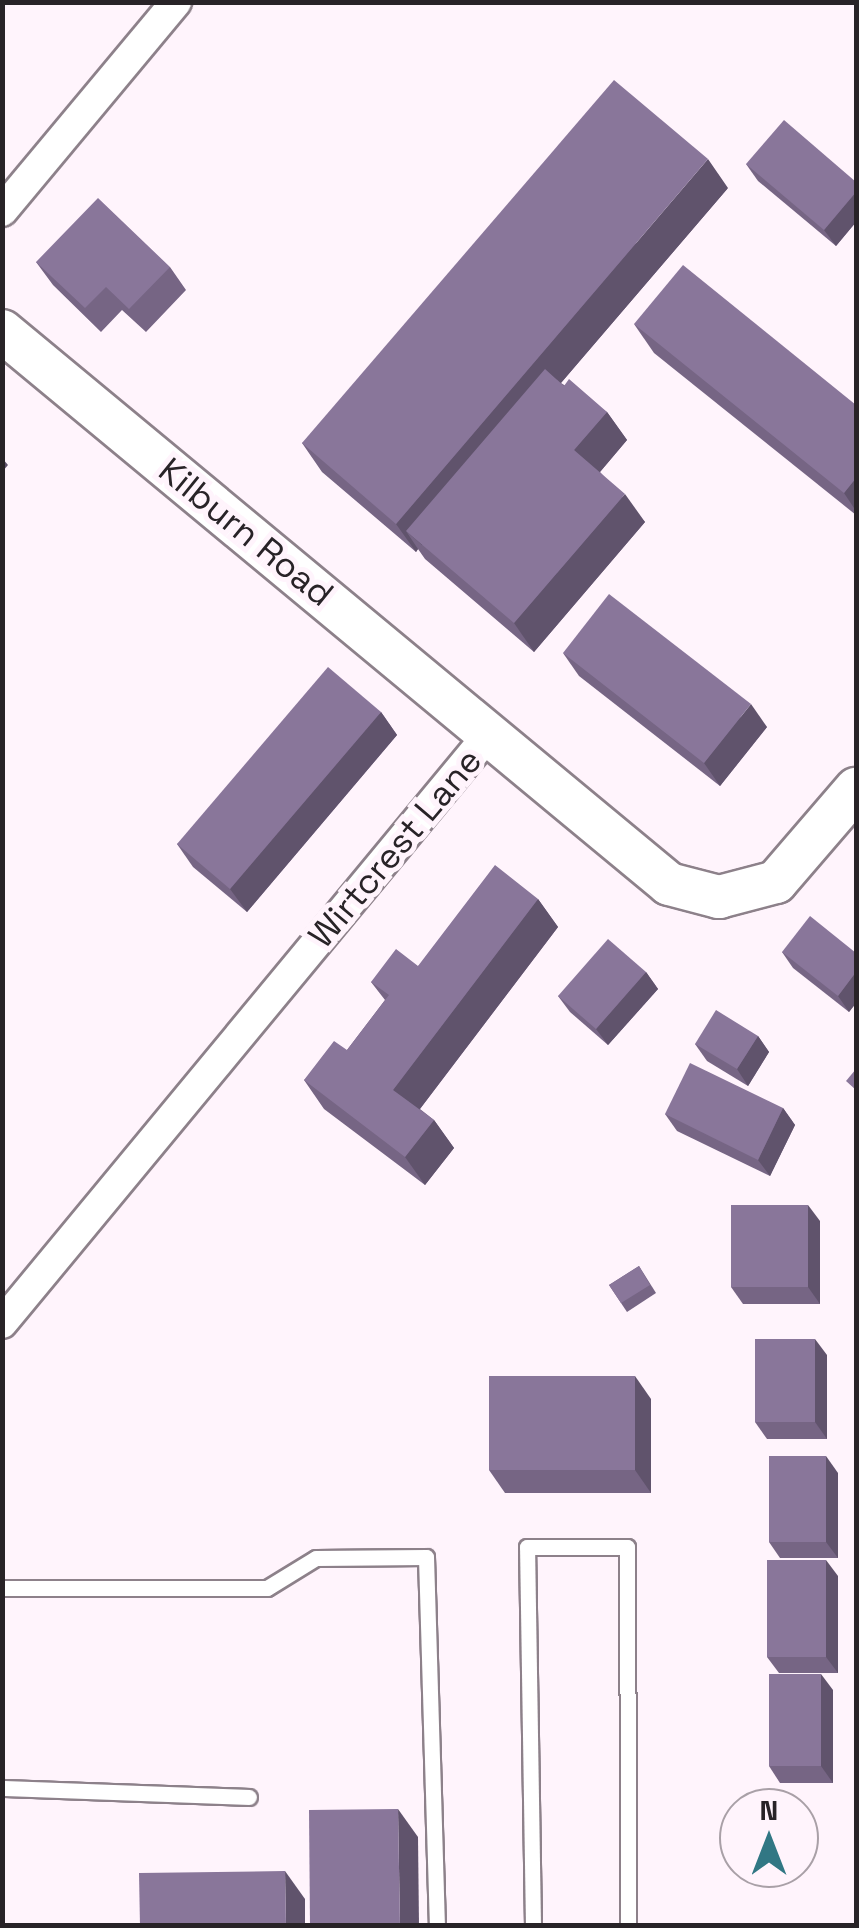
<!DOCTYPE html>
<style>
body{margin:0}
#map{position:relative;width:859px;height:1928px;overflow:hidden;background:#fff4fc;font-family:"Space Grotesk",sans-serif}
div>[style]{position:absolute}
.roads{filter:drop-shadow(2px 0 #8d818a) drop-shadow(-2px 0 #8d818a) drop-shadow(0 2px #8d818a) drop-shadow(0 -2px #8d818a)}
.lane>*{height:15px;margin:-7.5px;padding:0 7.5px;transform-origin:7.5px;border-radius:7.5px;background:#fff}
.street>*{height:30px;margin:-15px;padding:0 15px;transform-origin:15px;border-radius:15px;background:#fff}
.secondary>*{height:42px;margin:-21px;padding:0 21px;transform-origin:21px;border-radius:21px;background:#fff}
.wall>*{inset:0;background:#766584}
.shaded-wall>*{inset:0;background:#60536c}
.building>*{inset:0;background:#89769a}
span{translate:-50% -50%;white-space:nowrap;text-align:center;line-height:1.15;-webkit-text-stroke:10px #fff4fc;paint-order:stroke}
.street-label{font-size:35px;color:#282327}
.frame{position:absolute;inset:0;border:5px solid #282327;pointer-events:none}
.north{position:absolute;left:719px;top:1788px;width:100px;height:100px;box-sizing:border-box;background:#fff4fc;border:2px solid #a9a0a7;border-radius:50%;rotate:0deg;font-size:28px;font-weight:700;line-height:40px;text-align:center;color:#282327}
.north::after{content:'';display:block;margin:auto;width:35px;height:45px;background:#317784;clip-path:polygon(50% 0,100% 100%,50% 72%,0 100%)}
</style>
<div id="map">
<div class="roads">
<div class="lane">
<div style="left:2px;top:1588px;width:265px"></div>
<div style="left:267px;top:1588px;width:57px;rotate:-31.5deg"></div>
<div style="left:316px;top:1558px;width:110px;rotate:-0.5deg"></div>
<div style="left:426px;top:1557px;width:369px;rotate:88.3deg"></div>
<div style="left:2px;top:1788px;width:247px;rotate:2.1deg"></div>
<div style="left:533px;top:1926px;width:379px;rotate:-90.9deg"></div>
<div style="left:527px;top:1547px;width:100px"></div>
<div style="left:627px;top:1547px;width:379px;rotate:89.8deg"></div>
</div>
<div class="street">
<div style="left:2px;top:211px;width:272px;rotate:-50.2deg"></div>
<div style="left:2px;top:1323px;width:766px;rotate:-50.41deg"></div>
</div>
<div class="secondary">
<div style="left:2px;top:331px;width:866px;rotate:39.66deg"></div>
<div style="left:669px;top:884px;width:52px;rotate:14.6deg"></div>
<div style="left:719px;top:897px;width:59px;rotate:-14.7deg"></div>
<div style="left:776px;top:882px;width:123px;rotate:-49.3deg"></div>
</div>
</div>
<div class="wall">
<div style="clip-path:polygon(746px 164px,856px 182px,856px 222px,836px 246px,758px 181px)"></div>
<div style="clip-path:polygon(728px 188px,561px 383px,607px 412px,627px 440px,600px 472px,645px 522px,534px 652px,425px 559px,418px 549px,416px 552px,322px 472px,302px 443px)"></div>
<div style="clip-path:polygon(36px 262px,170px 267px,186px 290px,146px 332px,122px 310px,101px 332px,53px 285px)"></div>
<div style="clip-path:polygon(634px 324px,856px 405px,856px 515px,654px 353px)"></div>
<div style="clip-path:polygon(563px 653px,767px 727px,720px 786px,579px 676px)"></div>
<div style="clip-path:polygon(381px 712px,397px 735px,247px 912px,193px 867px,177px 844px)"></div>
<div style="clip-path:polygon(538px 899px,558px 927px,420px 1109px,434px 1120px,454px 1148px,425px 1185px,324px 1109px,304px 1080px,347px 1050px,385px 1000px,371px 982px,418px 966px)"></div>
<div style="clip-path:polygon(782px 952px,856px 953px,856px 1003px,849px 1012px,793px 968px)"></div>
<div style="clip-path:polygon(646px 972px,658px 989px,608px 1045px,570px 1012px,558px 996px)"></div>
<div style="clip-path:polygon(758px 1036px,769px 1052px,748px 1086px,707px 1061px,695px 1044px)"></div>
<div style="clip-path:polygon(783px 1108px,795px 1125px,770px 1176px,677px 1131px,665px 1114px)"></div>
<div style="clip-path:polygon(820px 1221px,820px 1304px,743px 1304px,731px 1287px)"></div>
<div style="clip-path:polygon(639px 1266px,656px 1293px,627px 1312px,609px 1285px)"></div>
<div style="clip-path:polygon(827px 1355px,827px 1439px,767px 1439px,755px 1422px)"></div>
<div style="clip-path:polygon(651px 1399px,651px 1493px,505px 1493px,489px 1470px)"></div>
<div style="clip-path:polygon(838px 1473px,838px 1558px,780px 1558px,769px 1542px)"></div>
<div style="clip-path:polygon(838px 1576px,838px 1673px,779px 1673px,767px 1657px)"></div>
<div style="clip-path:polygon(833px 1690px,833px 1783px,780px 1783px,769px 1766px)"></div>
</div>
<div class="shaded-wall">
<div style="clip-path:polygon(708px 159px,728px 188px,422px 545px,406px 531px,418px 549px,416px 552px,396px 524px)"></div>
<div style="clip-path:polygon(856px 192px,856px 222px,836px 246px,824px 230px)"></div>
<div style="clip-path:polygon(607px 412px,627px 440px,594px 479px,574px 450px)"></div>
<div style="clip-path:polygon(2px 458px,8px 465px,2px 472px)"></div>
<div style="clip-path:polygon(856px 478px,856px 511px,844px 493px)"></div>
<div style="clip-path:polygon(625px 494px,645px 522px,534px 652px,514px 623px)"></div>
<div style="clip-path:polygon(751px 704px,767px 727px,720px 786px,704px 763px)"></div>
<div style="clip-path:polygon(381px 712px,397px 735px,247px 912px,230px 889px)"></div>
<div style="clip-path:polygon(538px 899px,558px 927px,413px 1118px,393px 1090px)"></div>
<div style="clip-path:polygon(646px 972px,658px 989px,608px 1045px,596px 1029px)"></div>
<div style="clip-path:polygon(856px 972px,856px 1003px,849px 1012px,838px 996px)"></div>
<div style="clip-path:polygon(758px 1036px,769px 1052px,748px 1086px,737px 1069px)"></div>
<div style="clip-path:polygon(783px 1108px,795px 1125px,770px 1176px,758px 1160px)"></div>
<div style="clip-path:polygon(434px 1120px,454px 1148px,425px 1185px,405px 1157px)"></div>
<div style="clip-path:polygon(808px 1205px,820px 1221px,820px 1304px,808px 1287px)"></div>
<div style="clip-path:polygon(815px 1339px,827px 1355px,827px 1439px,815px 1422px)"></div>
<div style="clip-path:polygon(635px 1376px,651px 1399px,651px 1493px,635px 1470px)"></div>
<div style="clip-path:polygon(826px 1456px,838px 1473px,838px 1558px,826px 1542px)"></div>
<div style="clip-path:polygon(826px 1560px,838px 1576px,838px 1673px,826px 1657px)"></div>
<div style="clip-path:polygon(821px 1674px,833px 1690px,833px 1783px,821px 1766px)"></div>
<div style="clip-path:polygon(398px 1809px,418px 1837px,419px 1926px,400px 1926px)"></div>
<div style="clip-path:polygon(285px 1871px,305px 1899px,305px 1926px,286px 1926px)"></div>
</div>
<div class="building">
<div style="clip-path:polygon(614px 80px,708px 159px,396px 524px,302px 443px)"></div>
<div style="clip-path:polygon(784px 120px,856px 182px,856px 192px,824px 230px,746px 164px)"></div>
<div style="clip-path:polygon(98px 198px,170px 267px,129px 309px,106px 287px,85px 308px,36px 262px)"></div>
<div style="clip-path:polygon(683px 265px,856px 405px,856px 478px,844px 493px,634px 324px)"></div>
<div style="clip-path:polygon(545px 369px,564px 386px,569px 379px,607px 412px,574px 450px,625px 494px,514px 623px,406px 531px)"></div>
<div style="clip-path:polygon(609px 594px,751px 704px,704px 763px,563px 653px)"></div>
<div style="clip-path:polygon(328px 667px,381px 712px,230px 889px,177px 844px)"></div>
<div style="clip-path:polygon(495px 865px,538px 899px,393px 1090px,434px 1120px,405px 1157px,304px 1080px,334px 1041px,347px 1050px,389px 995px,371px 982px,396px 949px,418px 966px)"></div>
<div style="clip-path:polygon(810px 916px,856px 953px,856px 972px,838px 996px,782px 952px)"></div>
<div style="clip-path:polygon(608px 939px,646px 972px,596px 1029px,558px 996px)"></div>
<div style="clip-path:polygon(716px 1010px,758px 1036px,737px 1069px,695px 1044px)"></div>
<div style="clip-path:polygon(690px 1063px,783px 1108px,758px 1160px,665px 1114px)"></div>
<div style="clip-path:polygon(856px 1069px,856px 1090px,846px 1081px)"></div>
<div style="clip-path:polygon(731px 1205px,808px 1205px,808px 1287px,731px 1287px)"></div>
<div style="clip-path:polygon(639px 1266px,650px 1285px,621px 1303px,609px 1285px)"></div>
<div style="clip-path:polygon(755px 1339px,815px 1339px,815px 1422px,755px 1422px)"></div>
<div style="clip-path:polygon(489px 1376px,635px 1376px,635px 1470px,489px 1470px)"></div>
<div style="clip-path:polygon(769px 1456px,826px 1456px,826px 1542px,769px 1542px)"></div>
<div style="clip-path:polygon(767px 1560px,826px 1560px,826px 1657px,767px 1657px)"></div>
<div style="clip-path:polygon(769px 1674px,821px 1674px,821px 1766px,769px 1766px)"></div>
<div style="clip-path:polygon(398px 1809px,400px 1926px,310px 1926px,309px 1810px)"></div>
<div style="clip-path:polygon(285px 1871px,286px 1926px,140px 1926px,139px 1873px)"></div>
</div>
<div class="street-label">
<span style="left:246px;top:532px;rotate:39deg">Kilburn Road</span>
<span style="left:395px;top:848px;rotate:-50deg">Wirtcrest Lane</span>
</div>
<div class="frame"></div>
<div class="north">N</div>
</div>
